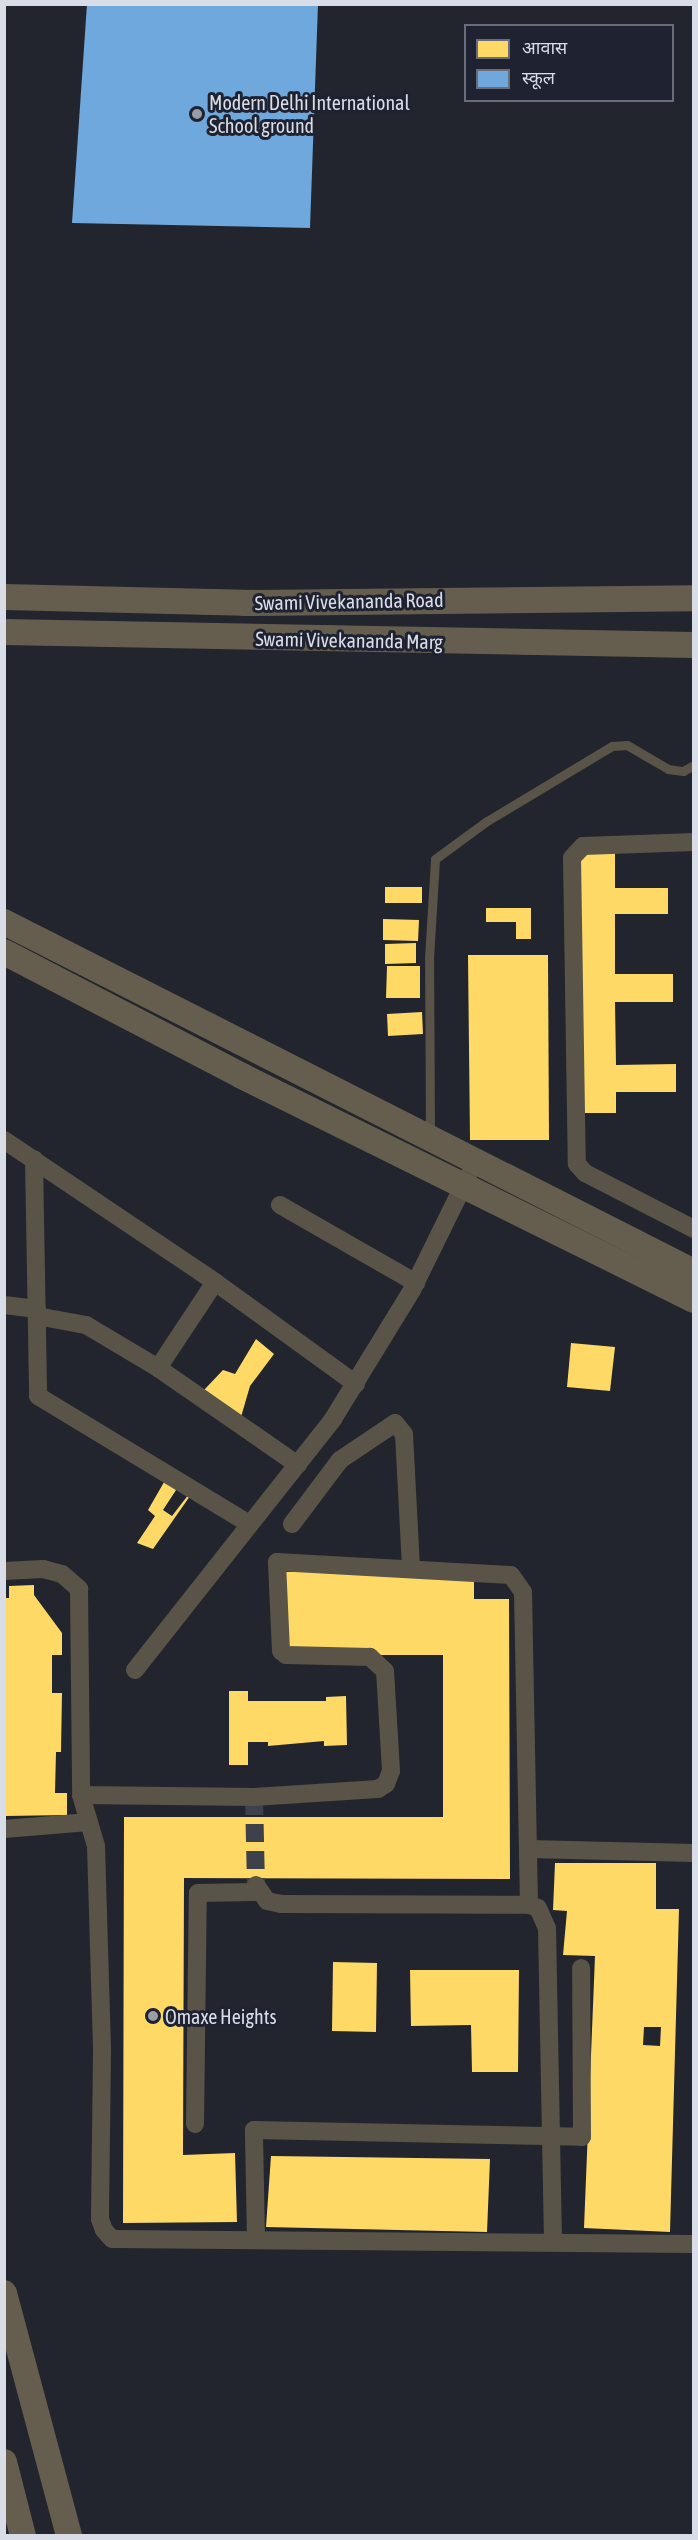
<!DOCTYPE html>
<meta charset="utf-8">
<style>
body{margin:0}
#map{position:relative;width:698px;height:2540px;overflow:hidden;background:#22252d;font-family:"Asap Condensed","Noto Sans Devanagari",sans-serif}
div>[style]{position:absolute}
.homes>*{inset:0;background:#ffd966}
.schools>*{inset:0;background:#6fa8dc}
.street-tunnel>*{height:18px;margin-top:-9px;transform-origin:0;background:repeating-linear-gradient(90deg,#3d4149 0 18px,transparent 0 27px)}
.lane>*{height:9px;margin:-4.5px;padding:0 4.5px;transform-origin:4.5px;border-radius:4.5px;background:#595447}
.street>*{height:18px;margin:-9px;padding:0 9px;transform-origin:9px;border-radius:9px;background:#595447}
.secondary>*{height:26px;margin:-13px;padding:0 13px;transform-origin:13px;border-radius:13px;background:#655e4e}
.dots>*{width:16px;height:16px;translate:-50% -50%;box-sizing:border-box;border:3px solid #1e2231;border-radius:50%}
span{translate:-50% -50%;white-space:nowrap;text-align:center;line-height:1.15;-webkit-text-stroke:6px #1e2231;paint-order:stroke}
.poi-label{font-size:20px;color:#d9dde7}
.left{translate:0 -50%;text-align:left}
.street-label{font-size:20px;color:#d9dde7}
.frame{position:absolute;inset:0;border:6px solid #d9dde7;pointer-events:none}
.legend{position:absolute;left:464px;top:24px;width:210px;height:78px;box-sizing:border-box;background:#1e2231;border:2px solid #696d7a;margin:0;padding:8px 10px;list-style:none;font-size:18px;color:#d9dde7}
.legend li{display:flex;align-items:center;gap:12px;height:30px}
.legend b{width:30px;border:2px solid #696d7a}
</style>
<div id="map">
<div class="homes">
<div style="clip-path:polygon(581px 853px,615px 853px,615px 888px,668px 888px,668px 914px,615px 914px,615px 974px,673px 974px,673px 1002px,615px 1002px,616px 1065px,676px 1064px,676px 1092px,616px 1092px,616px 1113px,581px 1113px)"></div>
<div style="clip-path:polygon(385px 887px,422px 887px,422px 903px,385px 903px)"></div>
<div style="clip-path:polygon(486px 908px,531px 908px,531px 939px,516px 939px,516px 922px,486px 922px)"></div>
<div style="clip-path:polygon(383px 919px,419px 920px,418px 941px,383px 940px)"></div>
<div style="clip-path:polygon(416px 943px,416px 963px,385px 964px,385px 944px)"></div>
<div style="clip-path:polygon(468px 955px,548px 955px,549px 1140px,470px 1140px)"></div>
<div style="clip-path:polygon(387px 966px,420px 966px,420px 998px,386px 998px)"></div>
<div style="clip-path:polygon(422px 1012px,423px 1034px,388px 1036px,387px 1014px)"></div>
<div style="clip-path:polygon(256px 1339px,274px 1354px,250px 1386px,241px 1417px,204px 1390px,223px 1370px,235px 1374px)"></div>
<div style="clip-path:polygon(571px 1343px,615px 1347px,610px 1391px,567px 1387px)"></div>
<div style="clip-path:polygon(167px 1477px,178px 1487px,163px 1510px,172px 1516px,189px 1494px,190px 1496px,153px 1549px,137px 1543px,155px 1516px,148px 1510px)"></div>
<div style="clip-path:polygon(286px 1572px,474px 1572px,474px 1599px,509px 1599px,510px 1879px,184px 1878px,183px 2155px,235px 2153px,237px 2222px,123px 2223px,124px 1817px,443px 1817px,443px 1655px,286px 1655px)"></div>
<div style="clip-path:polygon(34px 1585px,34px 1595px,62px 1633px,62px 1655px,52px 1655px,52px 1693px,62px 1693px,61px 1752px,56px 1752px,55px 1793px,67px 1793px,67px 1815px,5px 1816px,4px 1598px,9px 1598px,9px 1586px)"></div>
<div style="clip-path:polygon(229px 1691px,248px 1691px,248px 1701px,326px 1701px,326px 1697px,346px 1696px,347px 1745px,324px 1746px,324px 1741px,268px 1746px,268px 1742px,248px 1742px,248px 1765px,229px 1765px)"></div>
<div style="clip-path:polygon(evenodd,555px 1863px,656px 1863px,656px 1909px,679px 1909px,670px 2232px,584px 2228px,595px 1956px,563px 1955px,567px 1911px,553px 1910px,555px 1863px,644px 2027px,661px 2027px,660px 2046px,643px 2045px,644px 2027px)"></div>
<div style="clip-path:polygon(333px 1962px,377px 1963px,376px 2032px,332px 2031px)"></div>
<div style="clip-path:polygon(410px 1970px,519px 1970px,518px 2072px,472px 2072px,471px 2025px,411px 2026px)"></div>
<div style="clip-path:polygon(271px 2156px,490px 2159px,487px 2232px,266px 2227px)"></div>
</div>
<div class="schools">
<div style="clip-path:polygon(87px 4px,318px 4px,310px 228px,72px 223px)"></div>
</div>
<div class="street-tunnel">
<div style="left:254px;top:1797px;width:88px;rotate:88.7deg"></div>
</div>
<div class="lane">
<div style="left:430px;top:1134px;width:176px;rotate:-90.3deg"></div>
<div style="left:429px;top:958px;width:99px;rotate:-86.5deg"></div>
<div style="left:435px;top:859px;width:64px;rotate:-36.2deg"></div>
<div style="left:487px;top:821px;width:146px;rotate:-31deg"></div>
<div style="left:612px;top:746px;width:15px;rotate:-4deg"></div>
<div style="left:627px;top:745px;width:48px;rotate:30.3deg"></div>
<div style="left:668px;top:769px;width:15px;rotate:8deg"></div>
<div style="left:683px;top:771px;width:13px;rotate:-29deg"></div>
</div>
<div class="street">
<div style="left:694px;top:842px;width:111px;rotate:177.9deg"></div>
<div style="left:583px;top:846px;width:16px;rotate:133deg"></div>
<div style="left:572px;top:858px;width:306px;rotate:89.1deg"></div>
<div style="left:577px;top:1164px;width:12px;rotate:48deg"></div>
<div style="left:585px;top:1173px;width:123px;rotate:27.2deg"></div>
<div style="left:4px;top:1140px;width:254px;rotate:33.9deg"></div>
<div style="left:215px;top:1282px;width:174px;rotate:35.9deg"></div>
<div style="left:34px;top:1159px;width:237px;rotate:89deg"></div>
<div style="left:38px;top:1396px;width:247px;rotate:31.2deg"></div>
<div style="left:280px;top:1205px;width:157px;rotate:29.8deg"></div>
<div style="left:215px;top:1282px;width:103px;rotate:123.5deg"></div>
<div style="left:158px;top:1368px;width:170px;rotate:34.7deg"></div>
<div style="left:4px;top:1305px;width:33px;rotate:7deg"></div>
<div style="left:37px;top:1316px;width:50px;rotate:10.4deg"></div>
<div style="left:86px;top:1325px;width:84px;rotate:30.8deg"></div>
<div style="left:292px;top:1524px;width:80px;rotate:-53.1deg"></div>
<div style="left:340px;top:1460px;width:66px;rotate:-33.9deg"></div>
<div style="left:395px;top:1423px;width:14px;rotate:51deg"></div>
<div style="left:404px;top:1434px;width:134px;rotate:87deg"></div>
<div style="left:4px;top:1571px;width:39px;rotate:-3deg"></div>
<div style="left:43px;top:1569px;width:20px;rotate:15deg"></div>
<div style="left:62px;top:1574px;width:23px;rotate:41deg"></div>
<div style="left:79px;top:1589px;width:206px;rotate:89.4deg"></div>
<div style="left:81px;top:1795px;width:53px;rotate:73.6deg"></div>
<div style="left:96px;top:1846px;width:207px;rotate:88.3deg"></div>
<div style="left:102px;top:2053px;width:166px;rotate:90.7deg"></div>
<div style="left:100px;top:2219px;width:12px;rotate:70deg"></div>
<div style="left:104px;top:2230px;width:12px;rotate:48deg"></div>
<div style="left:112px;top:2239px;width:582px;rotate:0.49deg"></div>
<div style="left:135px;top:1670px;width:320px;rotate:-51.7deg"></div>
<div style="left:333px;top:1419px;width:151px;rotate:-58.5deg"></div>
<div style="left:412px;top:1290px;width:127px;rotate:-63.8deg"></div>
<div style="left:81px;top:1795px;width:173px;rotate:0.7deg"></div>
<div style="left:254px;top:1797px;width:124px;rotate:-3.7deg"></div>
<div style="left:378px;top:1789px;width:9px;rotate:-32deg"></div>
<div style="left:386px;top:1784px;width:14px;rotate:-69deg"></div>
<div style="left:391px;top:1771px;width:100px;rotate:-93.4deg"></div>
<div style="left:385px;top:1671px;width:21px;rotate:-137deg"></div>
<div style="left:370px;top:1657px;width:84px;rotate:-178.6deg"></div>
<div style="left:286px;top:1655px;width:6px;rotate:-141deg"></div>
<div style="left:281px;top:1651px;width:89px;rotate:-92.6deg"></div>
<div style="left:277px;top:1562px;width:234px;rotate:3.2deg"></div>
<div style="left:511px;top:1575px;width:21px;rotate:55deg"></div>
<div style="left:523px;top:1592px;width:313px;rotate:88.9deg"></div>
<div style="left:4px;top:1829px;width:85px;rotate:-4.7deg"></div>
<div style="left:528px;top:1849px;width:166px;rotate:1.4deg"></div>
<div style="left:256px;top:1885px;width:19px;rotate:55deg"></div>
<div style="left:267px;top:1901px;width:14px;rotate:12deg"></div>
<div style="left:281px;top:1904px;width:248px;rotate:0.2deg"></div>
<div style="left:529px;top:1905px;width:9px;rotate:18deg"></div>
<div style="left:538px;top:1908px;width:22px;rotate:66deg"></div>
<div style="left:547px;top:1928px;width:313px;rotate:88.9deg"></div>
<div style="left:195px;top:2124px;width:231px;rotate:-89.3deg"></div>
<div style="left:198px;top:1893px;width:61px;rotate:-0.9deg"></div>
<div style="left:256px;top:2239px;width:109px;rotate:-91.1deg"></div>
<div style="left:254px;top:2130px;width:328px;rotate:1.2deg"></div>
<div style="left:582px;top:2137px;width:169px;rotate:-90.3deg"></div>
</div>
<div class="secondary">
<div style="left:4px;top:597px;width:240px;rotate:1.4deg"></div>
<div style="left:244px;top:603px;width:450px;rotate:-0.6deg"></div>
<div style="left:4px;top:632px;width:690px;rotate:1.08deg"></div>
<div style="left:4px;top:922px;width:774px;rotate:26.9deg"></div>
<div style="left:4px;top:952px;width:268px;rotate:27.5deg"></div>
<div style="left:242px;top:1076px;width:504px;rotate:26.36deg"></div>
<div style="left:4px;top:2293px;width:252px;rotate:75deg"></div>
<div style="left:4px;top:2462px;width:76px;rotate:75.6deg"></div>
</div>
<div class="dots">
<div style="left:197px;top:114px;background:#999da6"></div>
<div style="left:153px;top:2016px;background:#999da6"></div>
</div>
<div class="poi-label">
<span class="left" style="left:209px;top:114px">Modern Delhi International<br>School ground</span>
<span class="left" style="left:165px;top:2016px">Omaxe Heights</span>
</div>
<div class="street-label">
<span style="left:349px;top:601px;rotate:-1deg">Swami Vivekananda Road</span>
<span style="left:349px;top:640px;rotate:1deg">Swami Vivekananda Marg</span>
</div>
<div class="frame"></div>
<ul class="legend">
<li><b style="height:16px;background:#ffd966"></b>आवास</li>
<li><b style="height:16px;background:#6fa8dc"></b>स्कूल</li>
</ul>
</div>
